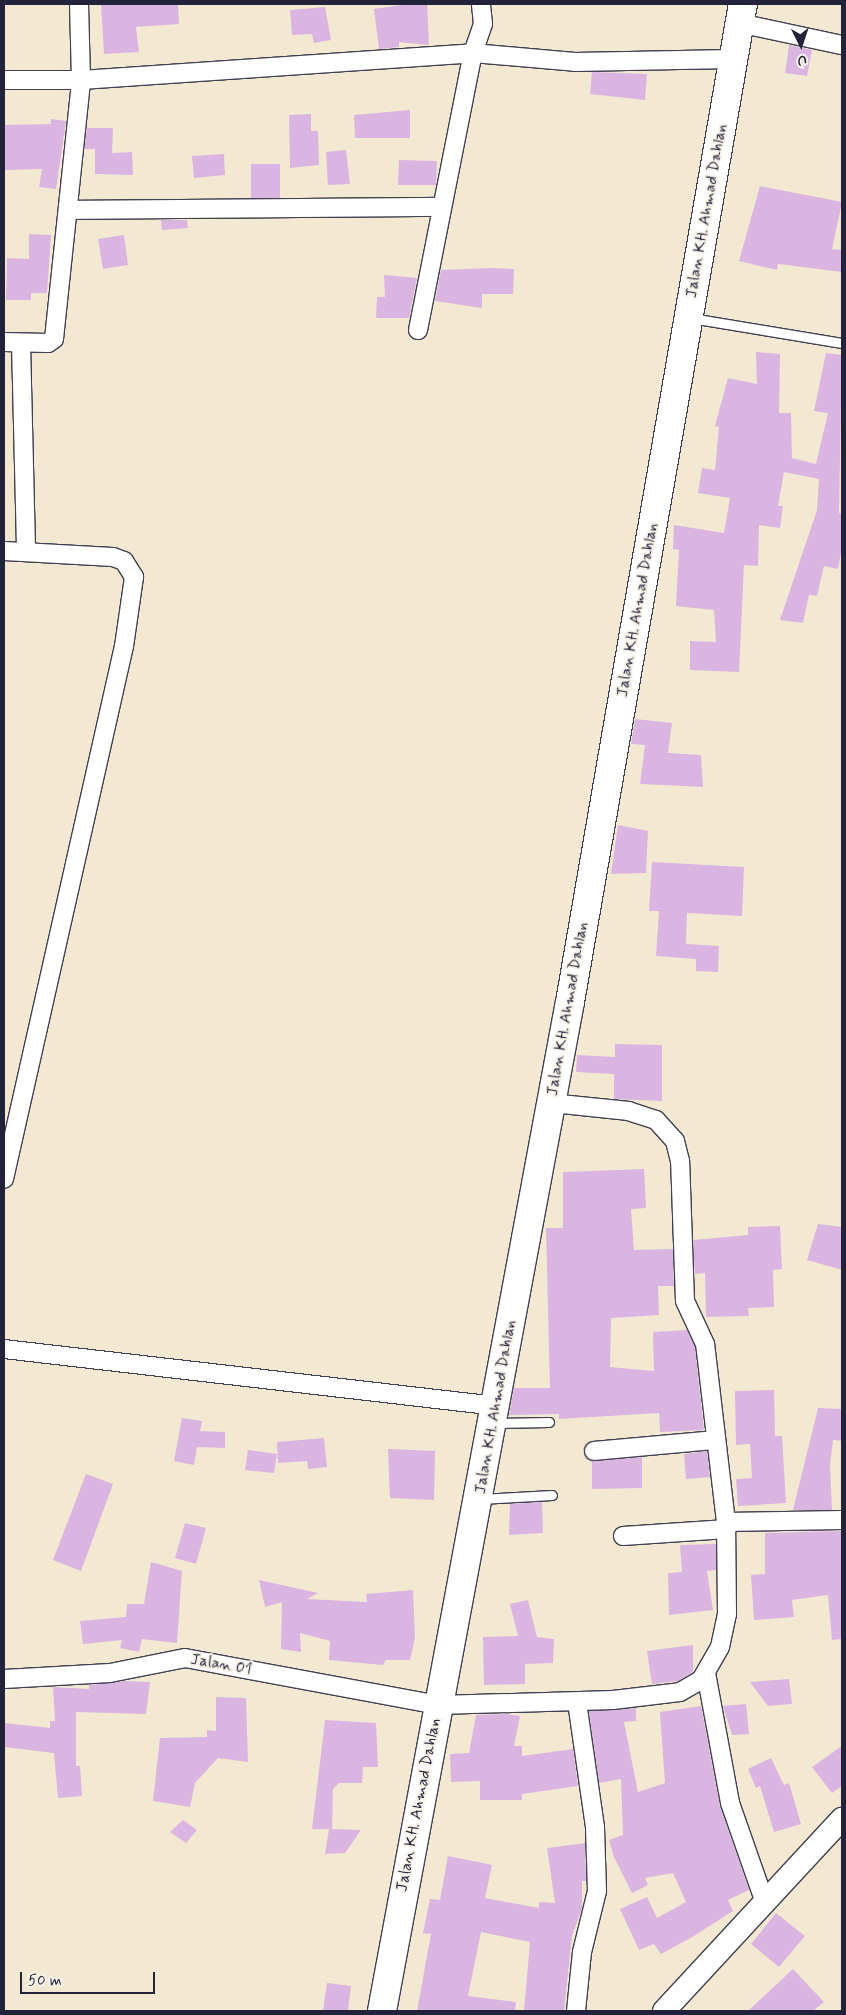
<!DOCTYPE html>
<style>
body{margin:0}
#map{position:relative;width:846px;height:2015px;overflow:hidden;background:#f3e9d3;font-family:Mynerve,sans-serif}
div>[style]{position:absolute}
.building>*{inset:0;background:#dab5e1}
.roads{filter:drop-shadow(1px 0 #414052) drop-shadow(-1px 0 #414052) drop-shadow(0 1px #414052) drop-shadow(0 -1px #414052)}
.service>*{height:9px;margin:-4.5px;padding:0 4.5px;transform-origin:4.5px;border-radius:4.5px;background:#fff}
.minor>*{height:18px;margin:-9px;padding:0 9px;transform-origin:9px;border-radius:9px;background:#fff}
.tertiary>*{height:22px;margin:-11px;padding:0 11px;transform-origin:11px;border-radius:11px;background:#fff}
.trunk>*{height:28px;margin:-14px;padding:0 14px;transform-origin:14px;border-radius:14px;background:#fff}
span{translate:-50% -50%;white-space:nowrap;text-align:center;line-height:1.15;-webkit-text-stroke:4px #f7f3e8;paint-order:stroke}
.street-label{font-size:16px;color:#22223b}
.frame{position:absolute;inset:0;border:5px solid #22223b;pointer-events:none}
.north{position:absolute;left:776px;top:20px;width:50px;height:50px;-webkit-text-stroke:4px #f7f3e8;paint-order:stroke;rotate:176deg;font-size:14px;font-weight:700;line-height:20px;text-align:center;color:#22223b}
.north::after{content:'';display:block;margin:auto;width:18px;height:22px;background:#22223b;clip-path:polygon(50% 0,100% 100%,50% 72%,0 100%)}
.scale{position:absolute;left:20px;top:1972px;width:135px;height:22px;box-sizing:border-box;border:2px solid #22223b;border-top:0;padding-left:6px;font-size:15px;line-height:18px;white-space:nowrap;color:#22223b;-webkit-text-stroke:4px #f7f3e8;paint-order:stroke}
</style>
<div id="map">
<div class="building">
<div style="clip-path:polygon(101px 4px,178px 4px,179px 24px,136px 27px,139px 52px,104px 54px)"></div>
<div style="clip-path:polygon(408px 4px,427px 4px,429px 45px,399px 42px,399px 47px,379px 49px,374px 9px)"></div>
<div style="clip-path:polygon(325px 7px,331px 40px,314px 43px,312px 34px,292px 35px,290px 10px)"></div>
<div style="clip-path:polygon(789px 45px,812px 50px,807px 76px,785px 73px)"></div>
<div style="clip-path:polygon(592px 72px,647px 74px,645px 100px,590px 94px)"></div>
<div style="clip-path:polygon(410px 110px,410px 138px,355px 138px,354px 115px)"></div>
<div style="clip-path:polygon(311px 114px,311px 131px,318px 131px,319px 165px,290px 168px,289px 115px)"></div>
<div style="clip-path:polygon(51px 119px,66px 121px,56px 189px,39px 187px,42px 169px,5px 170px,4px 153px,4px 125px,51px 124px)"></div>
<div style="clip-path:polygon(87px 128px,113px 128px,112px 153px,132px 152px,133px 175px,95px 174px,95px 149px,84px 149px)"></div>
<div style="clip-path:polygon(346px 150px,350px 184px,328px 185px,326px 152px)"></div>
<div style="clip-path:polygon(224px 154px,225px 175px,194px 178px,192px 156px)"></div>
<div style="clip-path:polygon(399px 160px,437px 161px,436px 185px,398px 185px)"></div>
<div style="clip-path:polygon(251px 164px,280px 164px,280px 198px,251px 198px)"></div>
<div style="clip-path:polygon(760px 186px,842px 202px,832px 249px,842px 250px,842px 272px,778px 264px,777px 270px,739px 261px)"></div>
<div style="clip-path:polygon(161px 220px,187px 220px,188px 228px,162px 230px)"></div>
<div style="clip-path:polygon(29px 234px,51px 235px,47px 293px,31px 293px,31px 300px,6px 300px,7px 258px,29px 259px)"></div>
<div style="clip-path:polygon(124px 235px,128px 265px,103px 269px,98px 239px)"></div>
<div style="clip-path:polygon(490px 268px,514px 269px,513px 294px,482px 294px,482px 308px,435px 301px,441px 270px)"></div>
<div style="clip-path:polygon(384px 275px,417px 278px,409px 318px,376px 318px,377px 297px,385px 297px)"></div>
<div style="clip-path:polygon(756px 352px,780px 354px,779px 413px,791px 413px,792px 458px,816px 464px,828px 413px,814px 411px,826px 353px,842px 355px,839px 513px,842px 514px,842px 548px,838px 569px,824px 566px,817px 596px,809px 595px,803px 623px,780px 620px,817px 510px,819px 479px,784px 472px,778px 506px,783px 506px,780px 528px,759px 525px,758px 566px,744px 565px,739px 672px,690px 670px,690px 641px,716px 642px,714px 610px,676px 606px,679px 550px,673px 549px,674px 525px,724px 533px,730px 498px,698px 493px,702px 468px,715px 470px,719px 427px,715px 426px,728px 378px,757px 384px)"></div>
<div style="clip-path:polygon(635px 719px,672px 723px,668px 753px,701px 755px,703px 787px,640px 784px,645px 745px,631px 744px)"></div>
<div style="clip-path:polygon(618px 825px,648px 831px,646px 873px,611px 874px)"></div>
<div style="clip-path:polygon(652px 862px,744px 867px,742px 916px,687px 913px,686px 944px,719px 946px,718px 972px,696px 971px,696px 959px,656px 956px,659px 911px,649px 911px)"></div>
<div style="clip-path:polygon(615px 1044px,662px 1045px,662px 1101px,614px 1099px,614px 1074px,576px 1072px,577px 1055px,615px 1057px)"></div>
<div style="clip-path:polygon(644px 1169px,646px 1208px,631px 1209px,634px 1250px,673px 1249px,674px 1286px,658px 1286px,659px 1315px,611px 1318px,610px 1367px,654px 1371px,653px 1332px,687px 1330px,695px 1347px,704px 1430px,660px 1432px,659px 1413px,559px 1419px,559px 1414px,509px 1415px,514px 1388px,550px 1388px,546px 1228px,563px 1228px,563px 1172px)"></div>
<div style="clip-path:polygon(818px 1224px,842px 1227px,842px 1270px,807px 1260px)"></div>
<div style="clip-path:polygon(780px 1226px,782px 1269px,773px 1270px,774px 1307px,748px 1308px,749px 1316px,706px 1317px,705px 1273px,695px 1274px,693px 1240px,748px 1235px,748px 1227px)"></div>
<div style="clip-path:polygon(774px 1390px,775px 1436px,782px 1436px,786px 1503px,738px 1506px,736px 1479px,752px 1478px,750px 1444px,736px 1445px,735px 1391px)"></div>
<div style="clip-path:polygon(818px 1408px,842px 1409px,842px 1441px,833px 1440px,830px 1465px,832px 1510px,793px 1510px)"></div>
<div style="clip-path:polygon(182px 1418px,202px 1421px,200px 1431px,225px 1432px,225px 1448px,197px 1447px,194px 1465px,174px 1461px)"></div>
<div style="clip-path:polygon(324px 1438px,327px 1467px,308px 1469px,307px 1461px,278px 1463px,277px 1442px)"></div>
<div style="clip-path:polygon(388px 1449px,435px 1451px,434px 1500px,390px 1498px)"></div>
<div style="clip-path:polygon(248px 1450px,277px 1454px,274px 1473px,245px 1470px)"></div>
<div style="clip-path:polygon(707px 1451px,710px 1477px,686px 1479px,684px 1454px)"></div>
<div style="clip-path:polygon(642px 1457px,642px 1488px,592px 1489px,592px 1461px)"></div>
<div style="clip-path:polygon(86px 1474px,113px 1484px,81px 1571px,53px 1560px)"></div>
<div style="clip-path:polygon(542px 1502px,543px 1533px,509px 1535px,510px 1504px)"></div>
<div style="clip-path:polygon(185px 1523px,206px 1528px,196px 1564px,175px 1558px)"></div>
<div style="clip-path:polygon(842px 1531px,842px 1639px,832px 1640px,828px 1595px,792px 1600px,794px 1617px,754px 1620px,751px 1575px,765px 1574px,765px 1533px)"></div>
<div style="clip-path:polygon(716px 1544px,716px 1570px,707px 1571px,713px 1610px,669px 1615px,668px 1573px,682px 1572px,680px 1545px)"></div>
<div style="clip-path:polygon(151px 1562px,182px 1571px,177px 1643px,142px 1639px,139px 1652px,120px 1648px,122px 1640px,83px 1644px,80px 1621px,126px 1617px,127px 1604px,144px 1604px)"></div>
<div style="clip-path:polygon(259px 1580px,318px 1593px,307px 1599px,367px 1602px,366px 1594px,413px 1590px,415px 1638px,410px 1660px,386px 1660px,383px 1665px,329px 1660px,330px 1641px,300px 1633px,301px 1652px,281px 1649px,282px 1602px,265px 1607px)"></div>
<div style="clip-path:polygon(528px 1600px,537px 1637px,554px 1639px,553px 1663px,525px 1664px,525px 1684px,484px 1685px,483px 1637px,518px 1636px,510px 1604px)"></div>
<div style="clip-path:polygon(693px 1645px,693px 1672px,678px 1681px,652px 1684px,647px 1651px)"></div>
<div style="clip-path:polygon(789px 1679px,792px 1704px,768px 1706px,750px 1682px)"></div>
<div style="clip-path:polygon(125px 1681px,150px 1682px,146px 1714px,76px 1712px,76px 1766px,80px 1766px,82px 1796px,58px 1798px,54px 1753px,4px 1747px,4px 1723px,50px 1728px,50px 1721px,55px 1721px,53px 1687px,89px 1689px,89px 1685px)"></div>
<div style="clip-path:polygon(216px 1697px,246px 1698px,248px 1762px,218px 1758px,195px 1783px,190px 1807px,153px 1801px,160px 1738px,207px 1737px,207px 1730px,216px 1731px)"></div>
<div style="clip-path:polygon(746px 1704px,749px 1734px,732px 1735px,723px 1706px)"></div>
<div style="clip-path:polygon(701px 1706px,720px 1806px,749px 1890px,728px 1900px,733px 1911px,694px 1936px,661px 1954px,654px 1944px,639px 1950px,620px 1909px,647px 1897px,657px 1918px,686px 1902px,673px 1873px,645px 1878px,648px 1885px,632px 1893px,614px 1857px,609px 1840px,623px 1835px,621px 1779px,599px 1783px,589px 1711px,636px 1708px,636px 1721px,624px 1722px,638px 1792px,665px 1783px,660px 1712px)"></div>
<div style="clip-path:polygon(506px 1714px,520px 1716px,514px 1746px,522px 1746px,522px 1756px,573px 1749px,578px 1786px,522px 1794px,522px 1800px,480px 1800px,480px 1781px,451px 1782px,450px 1754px,469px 1753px,476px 1715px)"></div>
<div style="clip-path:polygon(325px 1720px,376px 1723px,378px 1767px,363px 1767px,362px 1783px,339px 1783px,333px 1789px,332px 1829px,361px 1830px,345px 1853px,325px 1854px,329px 1829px,312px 1829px)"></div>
<div style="clip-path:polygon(842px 1746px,842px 1786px,832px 1793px,812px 1767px)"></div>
<div style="clip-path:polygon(771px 1758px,784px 1785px,789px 1783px,801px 1824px,774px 1832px,760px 1786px,756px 1788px,748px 1769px)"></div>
<div style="clip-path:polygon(183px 1820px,197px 1830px,186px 1843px,170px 1832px)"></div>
<div style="clip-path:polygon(585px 1843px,586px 1881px,582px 1881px,582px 1908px,572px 1936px,564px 2011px,524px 2011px,530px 1942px,481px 1932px,468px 1996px,516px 2002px,515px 2011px,417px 2011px,431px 1934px,423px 1933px,430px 1899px,440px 1900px,448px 1856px,492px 1865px,485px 1898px,539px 1908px,539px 1902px,555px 1903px,547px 1848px)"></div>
<div style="clip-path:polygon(776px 1913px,805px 1936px,779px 1967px,751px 1944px)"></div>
<div style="clip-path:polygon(793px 1969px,824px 2002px,813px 2011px,748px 2011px)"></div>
<div style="clip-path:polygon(327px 1983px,351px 1986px,348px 2011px,323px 2011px)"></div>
</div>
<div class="roads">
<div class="service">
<div style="left:691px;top:318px;width:153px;rotate:9.4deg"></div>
<div style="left:496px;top:1423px;width:53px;rotate:-1.1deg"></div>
<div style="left:480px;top:1499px;width:72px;rotate:-3.2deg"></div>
</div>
<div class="minor">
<div style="left:739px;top:23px;width:105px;rotate:12.1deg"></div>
<div style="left:4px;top:80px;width:77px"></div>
<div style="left:81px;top:80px;width:393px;rotate:-3.9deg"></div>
<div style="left:473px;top:53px;width:102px;rotate:5deg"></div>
<div style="left:575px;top:62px;width:157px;rotate:-1.1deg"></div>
<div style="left:68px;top:210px;width:374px;rotate:-0.5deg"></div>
<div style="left:418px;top:330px;width:282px;rotate:-78.8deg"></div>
<div style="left:473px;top:53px;width:31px;rotate:-71deg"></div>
<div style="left:483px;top:24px;width:20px;rotate:-96deg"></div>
<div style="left:4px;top:342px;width:44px;rotate:1.3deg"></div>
<div style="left:48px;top:343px;width:7px;rotate:-34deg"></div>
<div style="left:54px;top:339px;width:260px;rotate:-84deg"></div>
<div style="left:81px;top:80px;width:76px;rotate:-91.5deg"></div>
<div style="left:21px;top:343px;width:209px;rotate:88.6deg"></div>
<div style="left:4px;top:551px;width:109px;rotate:3.2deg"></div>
<div style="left:113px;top:557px;width:12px;rotate:20deg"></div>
<div style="left:124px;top:561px;width:19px;rotate:58deg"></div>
<div style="left:134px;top:577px;width:70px;rotate:98.2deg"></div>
<div style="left:124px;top:646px;width:546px;rotate:102.69deg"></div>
<div style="left:4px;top:1349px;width:495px;rotate:6.6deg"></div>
<div style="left:594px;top:1451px;width:122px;rotate:-5.2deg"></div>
<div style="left:726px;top:1522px;width:116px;rotate:-1deg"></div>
<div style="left:623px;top:1536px;width:104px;rotate:-3.9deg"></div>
<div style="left:706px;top:1673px;width:132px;rotate:79.5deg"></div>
<div style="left:730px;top:1803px;width:106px;rotate:70.7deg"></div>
<div style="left:4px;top:1679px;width:106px;rotate:-3.2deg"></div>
<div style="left:110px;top:1673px;width:76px;rotate:-11.3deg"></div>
<div style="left:185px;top:1658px;width:257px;rotate:10.5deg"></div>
<div style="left:438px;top:1705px;width:175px;rotate:-1.6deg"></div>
<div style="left:613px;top:1700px;width:67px;rotate:-6.8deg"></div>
<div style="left:680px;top:1692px;width:24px;rotate:-30deg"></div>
<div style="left:701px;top:1680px;width:38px;rotate:-60deg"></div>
<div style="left:720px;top:1647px;width:34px;rotate:-78deg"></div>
<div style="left:727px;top:1614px;width:92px;rotate:-90.6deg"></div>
<div style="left:726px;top:1522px;width:179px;rotate:-96.7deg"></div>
<div style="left:705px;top:1344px;width:47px;rotate:-114.9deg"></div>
<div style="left:685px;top:1301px;width:140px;rotate:-92deg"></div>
<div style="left:680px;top:1161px;width:21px;rotate:-104deg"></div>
<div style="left:675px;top:1141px;width:28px;rotate:-132deg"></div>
<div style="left:656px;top:1120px;width:28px;rotate:-162deg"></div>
<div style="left:629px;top:1111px;width:77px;rotate:-174.1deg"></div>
<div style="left:576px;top:2011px;width:59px;rotate:-84.2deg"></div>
<div style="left:582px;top:1952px;width:63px;rotate:-76.2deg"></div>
<div style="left:597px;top:1891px;width:64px;rotate:-91.8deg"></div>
<div style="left:595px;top:1827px;width:126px;rotate:-98.2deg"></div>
</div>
<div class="tertiary">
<div style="left:664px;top:2011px;width:262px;rotate:-47.2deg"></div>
</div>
<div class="trunk">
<div style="left:382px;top:2011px;width:1026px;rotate:-79.45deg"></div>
<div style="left:570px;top:1002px;width:1013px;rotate:-80.17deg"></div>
</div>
</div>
<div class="street-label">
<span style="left:707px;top:211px;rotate:-80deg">Jalan KH. Ahmad Dahlan</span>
<span style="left:638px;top:610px;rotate:-80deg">Jalan KH. Ahmad Dahlan</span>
<span style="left:568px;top:1009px;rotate:-80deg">Jalan KH. Ahmad Dahlan</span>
<span style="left:496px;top:1407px;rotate:-80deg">Jalan KH. Ahmad Dahlan</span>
<span style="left:221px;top:1665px;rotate:10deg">Jalan 01</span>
<span style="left:419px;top:1805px;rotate:-79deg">Jalan KH. Ahmad Dahlan</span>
</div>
<div class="frame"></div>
<div class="north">U</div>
<div class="scale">50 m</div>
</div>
